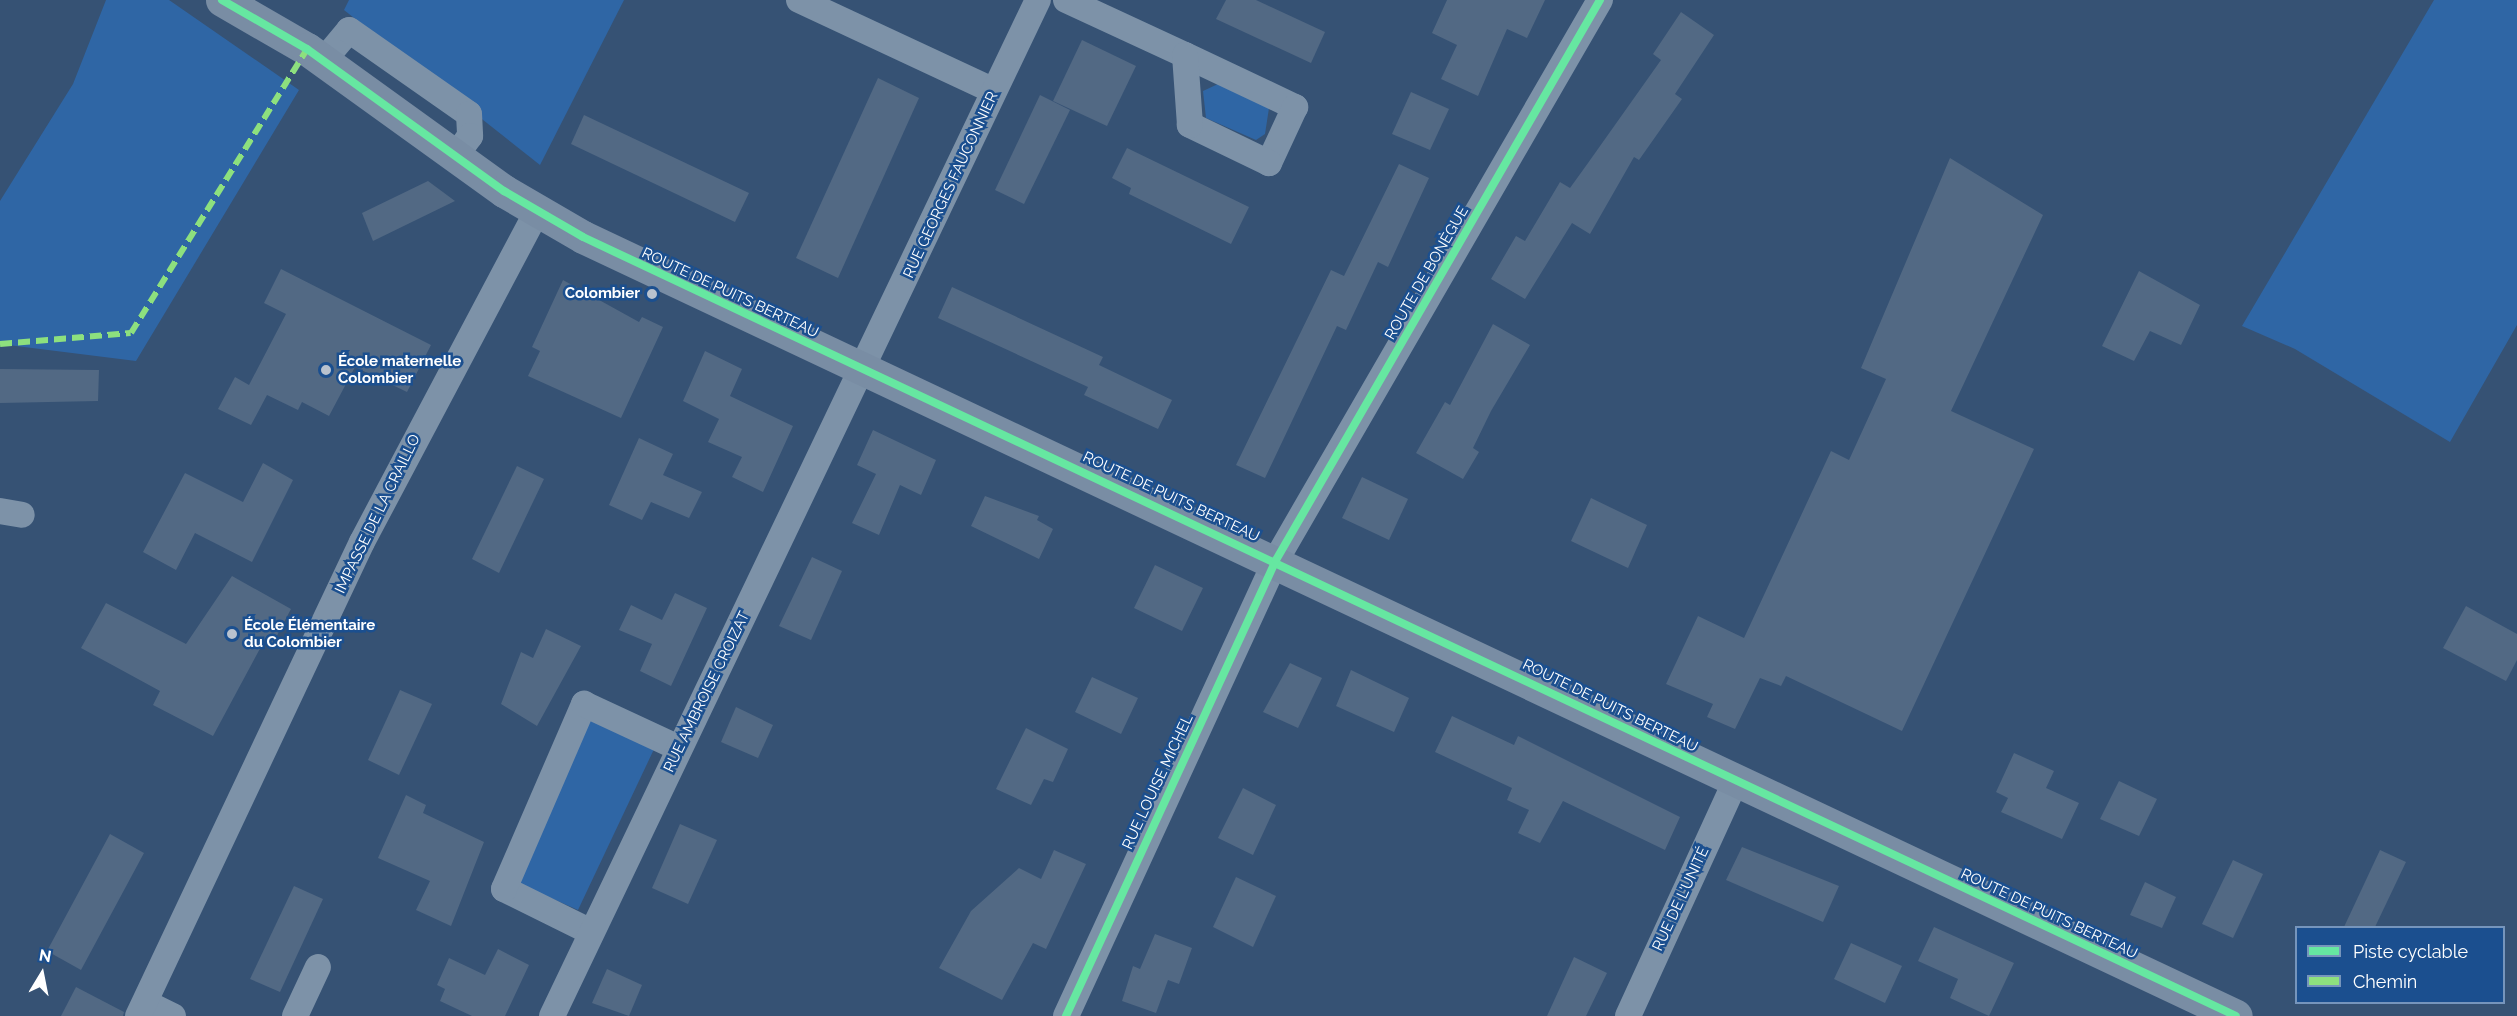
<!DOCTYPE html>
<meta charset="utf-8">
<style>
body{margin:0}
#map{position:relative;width:2517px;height:1016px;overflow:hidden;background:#365274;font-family:Raleway,sans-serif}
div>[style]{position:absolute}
.green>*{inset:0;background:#2f66a5}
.building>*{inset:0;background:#526984}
.street>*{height:26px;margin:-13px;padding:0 13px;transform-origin:13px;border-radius:13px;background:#7d92a8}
.secondary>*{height:33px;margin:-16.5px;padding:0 16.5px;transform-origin:16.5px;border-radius:16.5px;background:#798da4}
.quiet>*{height:6px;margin-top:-3px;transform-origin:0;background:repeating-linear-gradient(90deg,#8de07e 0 12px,transparent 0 18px)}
.cycleway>*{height:8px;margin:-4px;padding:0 4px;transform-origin:4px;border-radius:4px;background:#66e7a1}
.dots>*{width:16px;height:16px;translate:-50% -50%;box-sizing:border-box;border:3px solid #1b4f8f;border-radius:50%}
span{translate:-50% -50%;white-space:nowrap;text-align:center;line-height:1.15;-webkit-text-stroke:5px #1b4f8f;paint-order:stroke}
.street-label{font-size:15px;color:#fff}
.poi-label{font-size:15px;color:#fff;font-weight:700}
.right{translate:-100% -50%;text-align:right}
.left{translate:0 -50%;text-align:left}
.legend{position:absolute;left:2295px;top:926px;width:210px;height:78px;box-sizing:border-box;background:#1b4f8f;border:2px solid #7695bc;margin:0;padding:8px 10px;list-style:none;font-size:18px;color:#fff}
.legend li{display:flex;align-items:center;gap:12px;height:30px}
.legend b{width:30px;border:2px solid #7695bc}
.north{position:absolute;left:12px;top:944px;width:60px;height:60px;-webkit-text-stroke:4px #1b4f8f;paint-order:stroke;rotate:10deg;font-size:16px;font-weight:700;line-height:24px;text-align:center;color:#fff}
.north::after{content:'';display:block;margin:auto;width:21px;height:27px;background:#fff;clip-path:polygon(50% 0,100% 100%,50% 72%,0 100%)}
</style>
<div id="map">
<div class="green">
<div style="clip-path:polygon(106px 0,169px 0,299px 90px,136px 361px,0 344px,0 201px,73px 84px)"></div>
<div style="clip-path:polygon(349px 0,624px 0,540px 165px,344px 10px)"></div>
<div style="clip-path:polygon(2434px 0,2517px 0,2517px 325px,2450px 442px,2295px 349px,2242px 326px)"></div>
<div style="clip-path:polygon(1218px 84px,1269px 108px,1265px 134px,1256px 140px,1206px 118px,1203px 91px)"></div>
<div style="clip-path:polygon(588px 717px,655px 747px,578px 910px,517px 883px)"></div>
</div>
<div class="building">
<div style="clip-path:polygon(1226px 0,1256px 0,1325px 32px,1311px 63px,1216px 19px)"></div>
<div style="clip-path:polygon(1447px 0,1545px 0,1527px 38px,1507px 29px,1478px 96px,1441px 79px,1457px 45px,1432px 33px)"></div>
<div style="clip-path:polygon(1681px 12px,1714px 35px,1675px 94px,1682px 99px,1639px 160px,1634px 157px,1590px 234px,1572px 223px,1525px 299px,1491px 279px,1516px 236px,1525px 241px,1560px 182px,1570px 188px,1588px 163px,1661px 60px,1653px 54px)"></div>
<div style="clip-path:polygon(1082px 40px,1136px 66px,1107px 126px,1053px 101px)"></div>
<div style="clip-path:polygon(878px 78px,919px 98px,838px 278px,796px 258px)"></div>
<div style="clip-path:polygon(1411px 92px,1449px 109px,1430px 150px,1392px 134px)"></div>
<div style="clip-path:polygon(1040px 95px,1070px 110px,1024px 204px,995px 190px)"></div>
<div style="clip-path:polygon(584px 115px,749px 193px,735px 222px,571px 144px)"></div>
<div style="clip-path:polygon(1127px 148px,1249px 207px,1231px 244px,1129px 194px,1131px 188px,1112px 178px)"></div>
<div style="clip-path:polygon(1950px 158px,2043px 215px,1951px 411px,2034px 449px,1902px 731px,1786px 676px,1781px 686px,1760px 678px,1735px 729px,1707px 717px,1713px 704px,1666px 684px,1698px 616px,1744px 638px,1831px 451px,1849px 460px,1886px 379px,1861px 368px)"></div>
<div style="clip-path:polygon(1399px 164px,1429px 178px,1388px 267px,1378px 262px,1346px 330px,1337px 326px,1265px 478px,1236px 465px,1331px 270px,1344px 276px)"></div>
<div style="clip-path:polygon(428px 181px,455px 201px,373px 241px,362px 213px)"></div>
<div style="clip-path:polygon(281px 269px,431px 345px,407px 392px,355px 367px,329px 416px,302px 402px,298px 410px,267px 395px,251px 425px,218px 409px,235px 377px,249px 385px,286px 314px,264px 303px)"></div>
<div style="clip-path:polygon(2139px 271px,2200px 305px,2181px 345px,2150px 331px,2134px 361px,2102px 346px)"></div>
<div style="clip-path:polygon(563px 280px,639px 322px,642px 317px,663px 327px,621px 418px,528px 376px,540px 351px,532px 347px)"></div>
<div style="clip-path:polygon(952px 287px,1103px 357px,1099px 365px,1172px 400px,1158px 429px,1084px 395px,1088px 387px,938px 318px)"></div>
<div style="clip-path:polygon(1493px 324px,1530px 345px,1491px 411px,1473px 448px,1479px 452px,1463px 479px,1416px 453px,1445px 402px,1450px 405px)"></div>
<div style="clip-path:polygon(705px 351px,742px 369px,730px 396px,793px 426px,763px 492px,732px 477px,742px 457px,708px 442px,719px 419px,683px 401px)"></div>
<div style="clip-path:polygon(0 369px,99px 370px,98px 401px,0 403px)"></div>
<div style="clip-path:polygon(873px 430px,936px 460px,921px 495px,900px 485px,879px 535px,852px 523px,876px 474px,857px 465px)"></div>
<div style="clip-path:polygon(639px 438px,673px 454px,663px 475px,702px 492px,689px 518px,651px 502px,642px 520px,609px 505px)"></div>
<div style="clip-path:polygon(263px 463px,293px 480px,252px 562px,195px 533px,176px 570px,143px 552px,185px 473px,243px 502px)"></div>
<div style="clip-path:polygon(517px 466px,544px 479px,499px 573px,472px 559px)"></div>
<div style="clip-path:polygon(1362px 477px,1408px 499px,1389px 540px,1342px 518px)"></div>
<div style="clip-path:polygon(985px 496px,1039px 516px,1037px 520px,1053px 529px,1039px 559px,971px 526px)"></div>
<div style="clip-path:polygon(1591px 498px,1647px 525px,1628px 568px,1571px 541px)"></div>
<div style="clip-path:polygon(812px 557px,842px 571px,811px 640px,779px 626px)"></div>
<div style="clip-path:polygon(1155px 565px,1203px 588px,1182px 631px,1134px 608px)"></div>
<div style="clip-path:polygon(232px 576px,291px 609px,272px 645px,264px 641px,213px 736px,153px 705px,160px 691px,81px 648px,106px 603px,186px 644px)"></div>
<div style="clip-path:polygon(675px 593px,707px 608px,671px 686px,640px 671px,652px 644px,619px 630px,631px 605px,662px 620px)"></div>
<div style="clip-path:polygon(2466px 606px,2517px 634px,2517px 660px,2506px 681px,2443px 648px)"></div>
<div style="clip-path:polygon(546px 629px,581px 646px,537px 726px,501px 704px,521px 652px,533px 658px)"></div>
<div style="clip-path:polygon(1290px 663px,1322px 678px,1298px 728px,1263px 712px)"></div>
<div style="clip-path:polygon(1351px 670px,1409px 698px,1394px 732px,1336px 706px)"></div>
<div style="clip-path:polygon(1092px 677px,1138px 698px,1121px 734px,1075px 712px)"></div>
<div style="clip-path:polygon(400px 690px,432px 704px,399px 775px,368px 760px)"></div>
<div style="clip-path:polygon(736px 707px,773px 725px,758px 758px,721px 742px)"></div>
<div style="clip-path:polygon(1452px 716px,1514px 745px,1518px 736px,1680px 817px,1665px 850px,1563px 801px,1540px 843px,1518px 833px,1529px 810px,1507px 800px,1512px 788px,1435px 752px)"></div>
<div style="clip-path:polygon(1026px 728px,1068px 749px,1053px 782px,1044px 779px,1031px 805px,996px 789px)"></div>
<div style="clip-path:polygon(2014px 753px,2054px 771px,2046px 788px,2079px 803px,2062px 839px,2001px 812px,2008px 798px,1996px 792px)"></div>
<div style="clip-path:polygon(2119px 781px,2157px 799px,2139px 836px,2100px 819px)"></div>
<div style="clip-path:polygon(1243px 788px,1276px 805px,1253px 855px,1218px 838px)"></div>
<div style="clip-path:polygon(406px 795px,426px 805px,423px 813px,484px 842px,451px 926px,416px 910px,430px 881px,378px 858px)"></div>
<div style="clip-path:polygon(680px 824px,717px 840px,688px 904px,652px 888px)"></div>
<div style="clip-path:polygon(110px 834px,144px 853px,81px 970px,47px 951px)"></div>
<div style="clip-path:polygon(1742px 847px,1839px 886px,1823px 922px,1726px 880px)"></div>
<div style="clip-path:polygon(1054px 850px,1086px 864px,1046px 949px,1033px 943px,1002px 1000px,939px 968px,971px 911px,1019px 868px,1041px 879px)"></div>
<div style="clip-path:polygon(2380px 850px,2406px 862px,2375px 927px,2344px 927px)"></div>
<div style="clip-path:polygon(2233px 860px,2263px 874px,2233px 938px,2202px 924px)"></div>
<div style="clip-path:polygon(1236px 877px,1276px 896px,1253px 947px,1213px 927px)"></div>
<div style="clip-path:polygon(2145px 882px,2176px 897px,2162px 928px,2130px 915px)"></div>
<div style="clip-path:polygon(294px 886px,323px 899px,280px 992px,250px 979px)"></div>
<div style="clip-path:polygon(1934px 927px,2014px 963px,1989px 1016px,1950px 998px,1958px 979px,1918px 961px)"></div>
<div style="clip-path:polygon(1155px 934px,1192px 948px,1179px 984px,1168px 980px,1156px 1013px,1122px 1001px,1133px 966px,1140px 969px)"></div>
<div style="clip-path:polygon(1851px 943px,1902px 966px,1885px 1003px,1834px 979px)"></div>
<div style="clip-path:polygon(498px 949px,529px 965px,505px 1016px,472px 1016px,440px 1001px,445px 989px,437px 985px,449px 958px,485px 975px)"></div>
<div style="clip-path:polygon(1574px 957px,1607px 973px,1586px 1016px,1547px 1016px)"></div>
<div style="clip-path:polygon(607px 969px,642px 985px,629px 1016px,592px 1003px)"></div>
<div style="clip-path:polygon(76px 987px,124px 1012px,123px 1016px,61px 1016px)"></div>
</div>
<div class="street">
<div style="left:799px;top:0;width:215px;rotate:25deg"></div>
<div style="left:1066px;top:0;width:131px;rotate:24.8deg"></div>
<div style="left:1185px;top:55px;width:122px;rotate:25.3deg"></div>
<div style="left:1295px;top:107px;width:62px;rotate:114.9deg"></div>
<div style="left:1269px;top:163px;width:88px;rotate:-154.3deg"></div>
<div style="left:1190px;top:125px;width:70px;rotate:-94.1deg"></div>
<div style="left:324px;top:60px;width:39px;rotate:-50deg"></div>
<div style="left:349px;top:30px;width:146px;rotate:35deg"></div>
<div style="left:469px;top:114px;width:22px;rotate:87deg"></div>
<div style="left:470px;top:136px;width:24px;rotate:126deg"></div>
<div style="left:0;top:511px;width:22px;rotate:10deg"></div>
<div style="left:591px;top:932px;width:97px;rotate:-153.7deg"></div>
<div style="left:504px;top:889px;width:202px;rotate:-66.6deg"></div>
<div style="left:584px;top:704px;width:105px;rotate:24.9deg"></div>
<div style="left:146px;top:1003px;width:30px;rotate:26deg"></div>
<div style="left:138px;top:1016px;width:524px;rotate:-64.71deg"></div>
<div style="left:362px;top:542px;width:372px;rotate:-62.1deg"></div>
<div style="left:295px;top:1016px;width:54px;rotate:-64.9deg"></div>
<div style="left:552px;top:1016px;width:1126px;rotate:-64.44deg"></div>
<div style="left:1066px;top:1016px;width:502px;rotate:-65.27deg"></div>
<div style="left:1276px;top:560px;width:647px;rotate:-59.95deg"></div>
<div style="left:1628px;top:1016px;width:257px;rotate:-65.4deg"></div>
</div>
<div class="secondary">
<div style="left:222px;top:0;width:98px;rotate:30deg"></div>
<div style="left:307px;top:49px;width:243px;rotate:35.8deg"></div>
<div style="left:504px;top:191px;width:91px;rotate:30.2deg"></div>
<div style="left:583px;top:237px;width:1827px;rotate:25.23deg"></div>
</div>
<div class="quiet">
<div style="left:0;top:344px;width:131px;rotate:-4.8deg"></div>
<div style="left:131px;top:333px;width:334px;rotate:-58.2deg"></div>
</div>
<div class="cycleway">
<div style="left:222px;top:0;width:98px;rotate:30deg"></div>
<div style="left:307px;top:49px;width:243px;rotate:35.8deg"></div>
<div style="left:504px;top:191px;width:91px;rotate:30.2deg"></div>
<div style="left:583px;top:237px;width:1827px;rotate:25.23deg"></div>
<div style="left:1066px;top:1016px;width:502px;rotate:-65.27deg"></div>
<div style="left:1276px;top:560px;width:647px;rotate:-59.95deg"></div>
</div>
<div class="dots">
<div style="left:652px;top:294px;background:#b9c2ce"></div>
<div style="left:326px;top:370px;background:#b9c2ce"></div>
<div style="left:232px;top:634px;background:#b9c2ce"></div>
</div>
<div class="street-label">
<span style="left:951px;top:185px;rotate:-65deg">RUE GEORGES FAUCONNIER</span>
<span style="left:1427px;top:273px;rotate:-60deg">ROUTE DE BONÈGUE</span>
<span style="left:730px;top:293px;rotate:25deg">ROUTE DE PUITS BERTEAU</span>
<span style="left:1171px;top:497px;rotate:25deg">ROUTE DE PUITS BERTEAU</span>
<span style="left:378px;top:514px;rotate:-64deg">IMPASSE DE LA CRAILLO</span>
<span style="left:707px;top:692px;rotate:-64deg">RUE AMBROISE CROIZAT</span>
<span style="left:1610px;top:706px;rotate:26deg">ROUTE DE PUITS BERTEAU</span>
<span style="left:1158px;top:782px;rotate:-65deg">RUE LOUISE MICHEL</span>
<span style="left:1681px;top:899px;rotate:-65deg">RUE DE L'UNITÉ</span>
<span style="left:2049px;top:914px;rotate:25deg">ROUTE DE PUITS BERTEAU</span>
</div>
<div class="poi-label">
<span class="right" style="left:640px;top:294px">Colombier</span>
<span class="left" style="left:338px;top:370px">École maternelle<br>Colombier</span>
<span class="left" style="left:244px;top:634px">École Élémentaire<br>du Colombier</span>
</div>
<ul class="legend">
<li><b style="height:8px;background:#66e7a1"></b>Piste cyclable</li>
<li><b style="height:8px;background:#8de07e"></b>Chemin</li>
</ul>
<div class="north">N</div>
</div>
